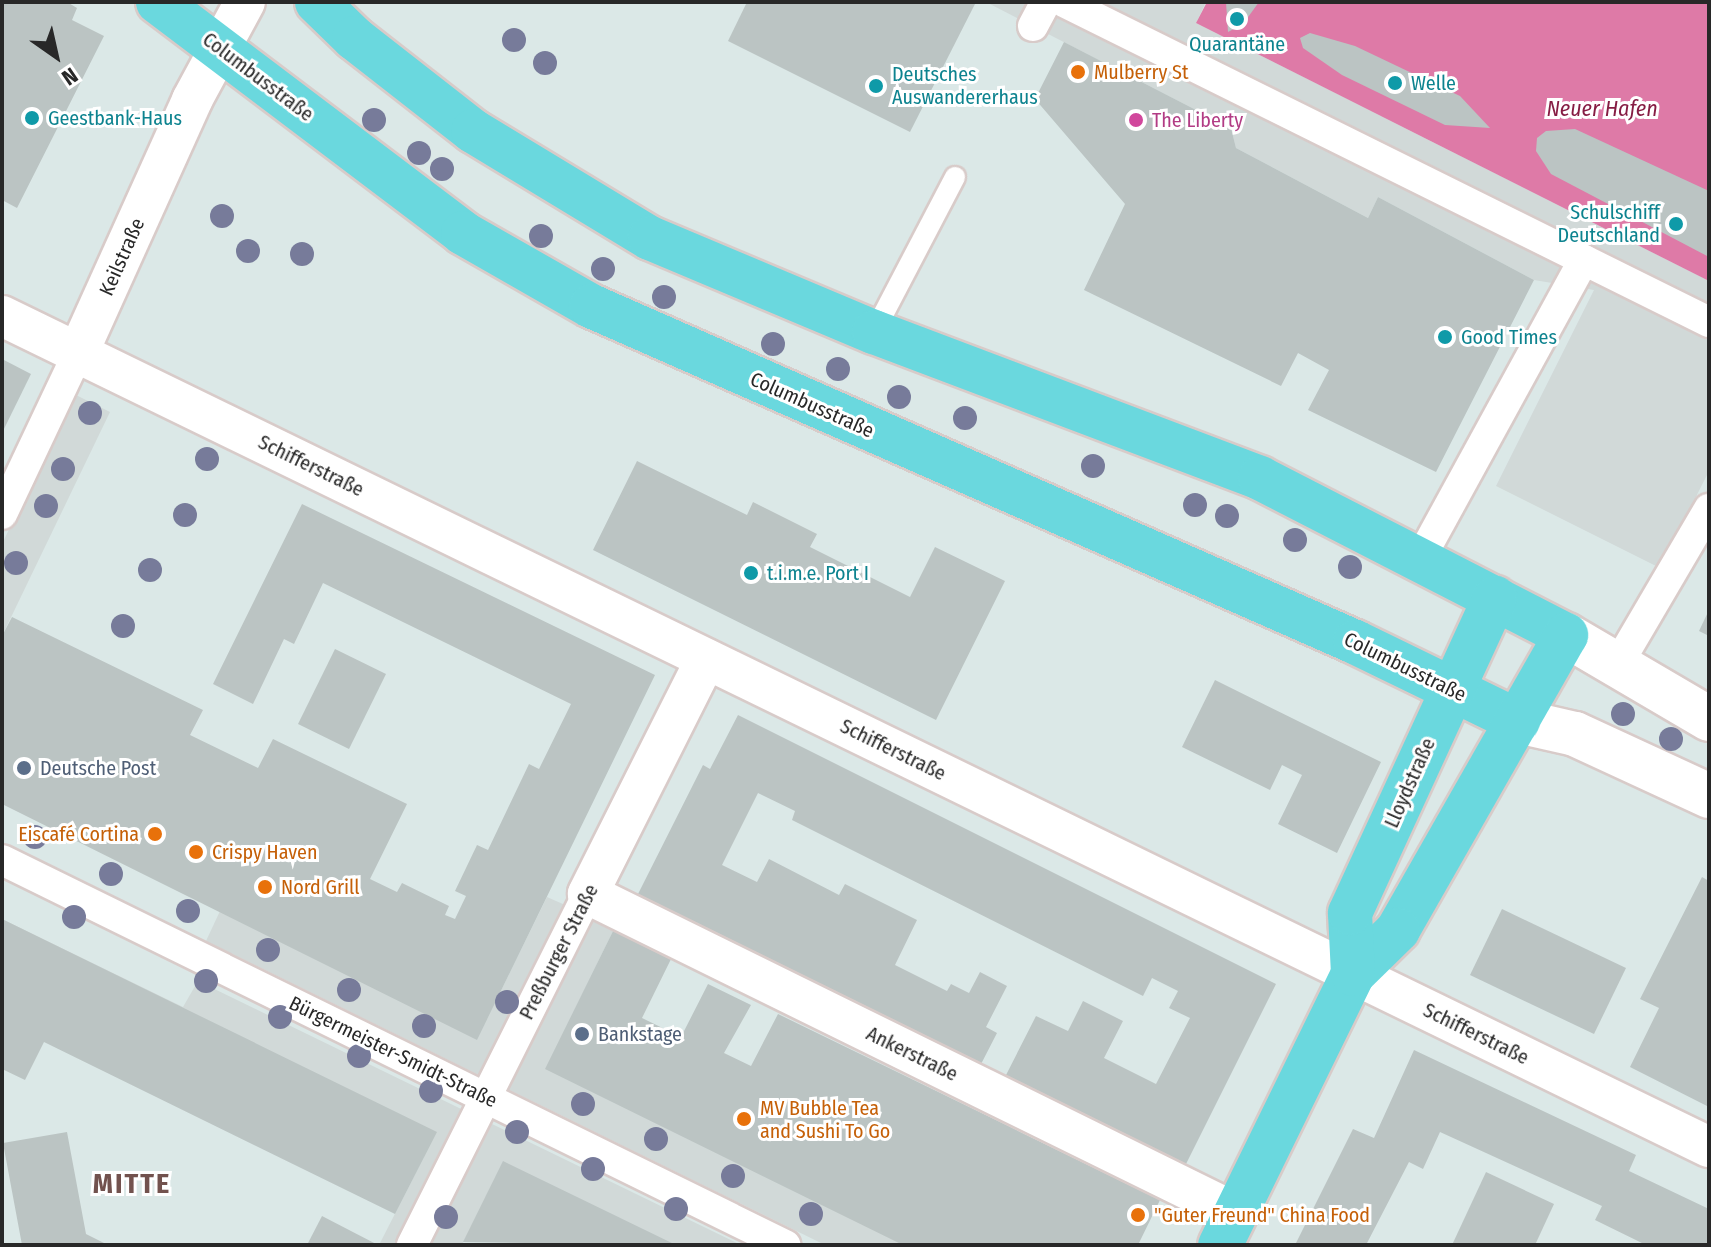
<!DOCTYPE html>
<meta charset="utf-8">
<style>
body{margin:0}
#map{position:relative;width:1711px;height:1247px;overflow:hidden;background:#dbe8e7;font-family:"Fira Sans Condensed",sans-serif}
div>[style]{position:absolute}
.plaza>*{inset:0;background:#d1d9d8}
.water>*{inset:0;background:#de7aa7}
.building>*{inset:0;background:#bbc4c3}
.roads{filter:drop-shadow(2px 0 #d8cbc9) drop-shadow(-2px 0 #d8cbc9) drop-shadow(0 2px #d8cbc9) drop-shadow(0 -2px #d8cbc9)}
.service>*{height:20px;margin:-10px;padding:0 10px;transform-origin:10px;border-radius:10px;background:#fff}
.pedestrian>*{height:30px;margin:-15px;padding:0 15px;transform-origin:15px;border-radius:15px;background:#fff}
.minor>*{height:40px;margin:-20px;padding:0 20px;transform-origin:20px;border-radius:20px;background:#fff}
.secondary>*{height:44px;margin:-22px;padding:0 22px;transform-origin:22px;border-radius:22px;background:#fff}
.primary>*{height:44px;margin:-22px;padding:0 22px;transform-origin:22px;border-radius:22px;background:#6ad8de}
.trees>*{width:24px;height:24px;margin:-12px;border-radius:50%;background:#777b9a}
.dots>*{width:22px;height:22px;translate:-50% -50%;box-sizing:border-box;border:4px solid #fff;border-radius:50%}
span{translate:-50% -50%;white-space:nowrap;text-align:center;line-height:1.15;-webkit-text-stroke:6px #fff;paint-order:stroke}
.culture-label{font-size:20px;color:#0d838f}
.left{translate:0 -50%;text-align:left}
.right{translate:-100% -50%;text-align:right}
.food-label{font-size:20px;color:#c56008}
.street-label{font-size:20px;color:#282828}
.hotel-label{font-size:20px;color:#b23c85}
.service-label{font-size:20px;color:#4e5e75}
.water-label{font-size:22px;color:#861d44;font-style:italic}
.district-label{font-size:28px;color:#72524e;font-weight:700;letter-spacing:2px}
.frame{position:absolute;inset:0;border:4px solid #282828;pointer-events:none}
.north{position:absolute;left:16px;top:16px;width:80px;height:80px;-webkit-text-stroke:6px #fff;paint-order:stroke;rotate:146deg;font-size:22px;font-weight:700;line-height:32px;text-align:center;color:#282828}
.north::after{content:'';display:block;margin:auto;width:28px;height:36px;background:#282828;clip-path:polygon(50% 0,100% 100%,50% 72%,0 100%)}
</style>
<div id="map">
<div class="plaza">
<div style="clip-path:polygon(986px 2px,1206px 2px,1196px 23px,1709px 281px,1709px 471px,1660px 568px,1496px 486px,1594px 290px,1534px 280px,1378px 197px,1368px 218px,1236px 148px,1231px 128px)"></div>
<div style="clip-path:polygon(74px 394px,110px 412px,2px 636px,2px 544px)"></div>
<div style="clip-path:polygon(2px 783px,487px 1019px,547px 897px,615px 927px,558px 1044px,967px 1245px,825px 1245px,206px 941px,220px 911px)"></div>
<div style="clip-path:polygon(2px 919px,183px 1007px,198px 981px,741px 1245px,603px 1245px,490px 1189px,462px 1245px,379px 1245px,424px 1157px,2px 950px)"></div>
</div>
<div class="water">
<div style="clip-path:polygon(1207px 2px,1709px 2px,1709px 281px,1196px 23px)"></div>
</div>
<div class="building">
<div style="clip-path:polygon(2px 2px,67px 2px,77px 8px,72px 20px,104px 36px,17px 208px,2px 200px)"></div>
<div style="clip-path:polygon(747px 2px,976px 2px,910px 132px,728px 41px)"></div>
<div style="clip-path:polygon(1226px 2px,1259px 2px,1243px 24px,1228px 32px)"></div>
<div style="clip-path:polygon(1310px 33px,1355px 46px,1460px 96px,1490px 128px,1445px 125px,1342px 75px,1303px 48px,1300px 38px)"></div>
<div style="clip-path:polygon(1064px 42px,1231px 128px,1236px 148px,1368px 218px,1378px 197px,1534px 280px,1436px 472px,1308px 410px,1329px 370px,1298px 353px,1281px 386px,1084px 290px,1125px 204px,1035px 99px)"></div>
<div style="clip-path:polygon(1575px 129px,1709px 191px,1709px 257px,1551px 174px,1536px 151px,1537px 138px,1546px 131px)"></div>
<div style="clip-path:polygon(2px 359px,31px 374px,2px 433px)"></div>
<div style="clip-path:polygon(637px 461px,747px 515px,753px 502px,817px 534px,810px 547px,910px 597px,935px 547px,1005px 581px,936px 720px,593px 550px)"></div>
<div style="clip-path:polygon(302px 504px,655px 675px,477px 1040px,2px 804px,2px 636px,12px 617px,203px 710px,190px 735px,258px 768px,273px 739px,407px 804px,370px 879px,397px 892px,402px 883px,449px 906px,445px 915px,455px 919px,466px 896px,455px 891px,477px 845px,488px 850px,529px 764px,539px 769px,571px 704px,323px 583px,294px 644px,284px 639px,253px 704px,213px 684px)"></div>
<div style="clip-path:polygon(1709px 610px,1709px 636px,1699px 631px)"></div>
<div style="clip-path:polygon(335px 649px,386px 674px,349px 749px,298px 724px)"></div>
<div style="clip-path:polygon(1215px 680px,1381px 762px,1337px 853px,1278px 824px,1302px 775px,1282px 765px,1270px 790px,1182px 747px)"></div>
<div style="clip-path:polygon(738px 715px,1276px 984px,1185px 1166px,1005px 1077px,1036px 1016px,1068px 1031px,1083px 1001px,1123px 1021px,1104px 1058px,1156px 1084px,1190px 1018px,1169px 1008px,1178px 991px,1152px 978px,1143px 996px,792px 820px,795px 811px,758px 793px,722px 865px,757px 882px,769px 859px,839px 895px,845px 884px,917px 920px,895px 965px,947px 991px,951px 984px,969px 993px,980px 972px,1007px 986px,986px 1027px,997px 1033px,979px 1068px,637px 896px,703px 765px,710px 769px)"></div>
<div style="clip-path:polygon(1702px 877px,1709px 881px,1709px 1107px,1630px 1067px,1659px 1008px,1640px 999px)"></div>
<div style="clip-path:polygon(1502px 909px,1626px 968px,1594px 1034px,1470px 975px)"></div>
<div style="clip-path:polygon(2px 919px,437px 1132px,395px 1214px,44px 1042px,25px 1080px,2px 1069px)"></div>
<div style="clip-path:polygon(615px 927px,673px 955px,642px 1018px,681px 1037px,708px 984px,751px 1005px,724px 1053px,751px 1066px,778px 1014px,1160px 1200px,1138px 1245px,903px 1245px,545px 1069px)"></div>
<div style="clip-path:polygon(1414px 1050px,1636px 1155px,1629px 1171px,1709px 1209px,1709px 1245px,1646px 1245px,1595px 1220px,1602px 1206px,1440px 1132px,1423px 1169px,1409px 1162px,1366px 1245px,1295px 1245px,1353px 1129px,1374px 1138px)"></div>
<div style="clip-path:polygon(67px 1132px,86px 1234px,108px 1245px,22px 1245px,3px 1143px)"></div>
<div style="clip-path:polygon(503px 1161px,676px 1245px,463px 1242px)"></div>
<div style="clip-path:polygon(1486px 1172px,1554px 1204px,1535px 1245px,1452px 1245px)"></div>
<div style="clip-path:polygon(322px 1216px,378px 1245px,307px 1245px)"></div>
</div>
<div class="roads">
<div class="service">
<div style="left:874px;top:332px;width:175px;rotate:-62.4deg"></div>
</div>
<div class="pedestrian">
<div style="left:1064px;top:2px;width:720px;rotate:26.39deg"></div>
<div style="left:1033px;top:26px;width:27px;rotate:-62deg"></div>
<div style="left:2px;top:514px;width:178px;rotate:-64.7deg"></div>
<div style="left:1420px;top:559px;width:341px;rotate:-61.3deg"></div>
<div style="left:1618px;top:664px;width:180px;rotate:-59.6deg"></div>
<div style="left:2px;top:860px;width:873px;rotate:26.18deg"></div>
<div style="left:412px;top:1245px;width:393px;rotate:-63.4deg"></div>
</div>
<div class="minor">
<div style="left:2px;top:316px;width:1899px;rotate:25.96deg"></div>
<div style="left:78px;top:353px;width:277px;rotate:-65.7deg"></div>
<div style="left:192px;top:100px;width:111px;rotate:-61.6deg"></div>
<div style="left:706px;top:659px;width:263px;rotate:116.7deg"></div>
<div style="left:588px;top:894px;width:722px;rotate:26.21deg"></div>
</div>
<div class="secondary">
<div style="left:1566px;top:635px;width:166px;rotate:30.4deg"></div>
<div style="left:1518px;top:721px;width:58px;rotate:12.8deg"></div>
<div style="left:1575px;top:734px;width:148px;rotate:24.8deg"></div>
</div>
<div class="primary">
<div style="left:158px;top:2px;width:383px;rotate:37.1deg"></div>
<div style="left:463px;top:233px;width:147px;rotate:29.7deg"></div>
<div style="left:591px;top:306px;width:835px;rotate:23.74deg"></div>
<div style="left:1355px;top:642px;width:181px;rotate:25.9deg"></div>
<div style="left:317px;top:2px;width:52px;rotate:44.2deg"></div>
<div style="left:354px;top:38px;width:151px;rotate:38deg"></div>
<div style="left:473px;top:131px;width:207px;rotate:31.2deg"></div>
<div style="left:650px;top:238px;width:243px;rotate:22.8deg"></div>
<div style="left:874px;top:332px;width:413px;rotate:20.7deg"></div>
<div style="left:1260px;top:478px;width:344px;rotate:27.2deg"></div>
<div style="left:1566px;top:635px;width:339px;rotate:119.7deg"></div>
<div style="left:1398px;top:930px;width:63px;rotate:135.6deg"></div>
<div style="left:1353px;top:974px;width:302px;rotate:116.1deg"></div>
<div style="left:1353px;top:974px;width:61px;rotate:-92.8deg"></div>
<div style="left:1350px;top:913px;width:347px;rotate:-65.3deg"></div>
</div>
</div>
<div class="trees">
<div style="left:514px;top:40px"></div>
<div style="left:545px;top:63px"></div>
<div style="left:374px;top:120px"></div>
<div style="left:419px;top:153px"></div>
<div style="left:442px;top:169px"></div>
<div style="left:222px;top:216px"></div>
<div style="left:541px;top:236px"></div>
<div style="left:248px;top:251px"></div>
<div style="left:302px;top:254px"></div>
<div style="left:603px;top:269px"></div>
<div style="left:664px;top:297px"></div>
<div style="left:773px;top:344px"></div>
<div style="left:838px;top:369px"></div>
<div style="left:899px;top:397px"></div>
<div style="left:90px;top:413px"></div>
<div style="left:965px;top:418px"></div>
<div style="left:207px;top:459px"></div>
<div style="left:1093px;top:466px"></div>
<div style="left:63px;top:469px"></div>
<div style="left:1195px;top:505px"></div>
<div style="left:46px;top:506px"></div>
<div style="left:185px;top:515px"></div>
<div style="left:1227px;top:516px"></div>
<div style="left:1295px;top:540px"></div>
<div style="left:16px;top:563px"></div>
<div style="left:1350px;top:567px"></div>
<div style="left:150px;top:570px"></div>
<div style="left:123px;top:626px"></div>
<div style="left:1623px;top:714px"></div>
<div style="left:1671px;top:739px"></div>
<div style="left:35px;top:837px"></div>
<div style="left:111px;top:874px"></div>
<div style="left:188px;top:911px"></div>
<div style="left:74px;top:917px"></div>
<div style="left:268px;top:950px"></div>
<div style="left:206px;top:981px"></div>
<div style="left:349px;top:990px"></div>
<div style="left:507px;top:1002px"></div>
<div style="left:280px;top:1017px"></div>
<div style="left:424px;top:1026px"></div>
<div style="left:359px;top:1056px"></div>
<div style="left:431px;top:1091px"></div>
<div style="left:583px;top:1104px"></div>
<div style="left:517px;top:1132px"></div>
<div style="left:656px;top:1139px"></div>
<div style="left:593px;top:1169px"></div>
<div style="left:733px;top:1176px"></div>
<div style="left:676px;top:1209px"></div>
<div style="left:811px;top:1214px"></div>
<div style="left:446px;top:1217px"></div>
</div>
<div class="dots">
<div style="left:1237px;top:19px;background:#0f9aa8"></div>
<div style="left:1078px;top:72px;background:#e8710a"></div>
<div style="left:1395px;top:83px;background:#0f9aa8"></div>
<div style="left:876px;top:86px;background:#0f9aa8"></div>
<div style="left:32px;top:118px;background:#0f9aa8"></div>
<div style="left:1136px;top:120px;background:#d1479c"></div>
<div style="left:1676px;top:224px;background:#0f9aa8"></div>
<div style="left:1445px;top:337px;background:#0f9aa8"></div>
<div style="left:751px;top:573px;background:#0f9aa8"></div>
<div style="left:24px;top:768px;background:#5c6f8a"></div>
<div style="left:155px;top:834px;background:#e8710a"></div>
<div style="left:196px;top:852px;background:#e8710a"></div>
<div style="left:265px;top:887px;background:#e8710a"></div>
<div style="left:582px;top:1034px;background:#5c6f8a"></div>
<div style="left:744px;top:1119px;background:#e8710a"></div>
<div style="left:1138px;top:1215px;background:#e8710a"></div>
</div>
<div class="culture-label">
<span style="left:1237px;top:44px">Quarantäne</span>
<span class="left" style="left:892px;top:86px">Deutsches<br>Auswandererhaus</span>
<span class="left" style="left:1411px;top:83px">Welle</span>
<span class="left" style="left:48px;top:118px">Geestbank-Haus</span>
<span class="right" style="left:1660px;top:224px">Schulschiff<br>Deutschland</span>
<span class="left" style="left:1461px;top:337px">Good Times</span>
<span class="left" style="left:767px;top:573px">t.i.m.e. Port I</span>
</div>
<div class="food-label">
<span class="left" style="left:1094px;top:72px">Mulberry St</span>
<span class="right" style="left:139px;top:834px">Eiscafé Cortina</span>
<span class="left" style="left:212px;top:852px">Crispy Haven</span>
<span class="left" style="left:281px;top:887px">Nord Grill</span>
<span class="left" style="left:760px;top:1120px">MV Bubble Tea<br>and Sushi To Go</span>
<span class="left" style="left:1154px;top:1215px">"Guter Freund" China Food</span>
</div>
<div class="street-label">
<span style="left:258px;top:77px;rotate:37deg">Columbusstraße</span>
<span style="left:122px;top:257px;rotate:-66deg">Keilstraße</span>
<span style="left:812px;top:405px;rotate:24deg">Columbusstraße</span>
<span style="left:311px;top:466px;rotate:26deg">Schifferstraße</span>
<span style="left:1405px;top:667px;rotate:26deg">Columbusstraße</span>
<span style="left:893px;top:750px;rotate:26deg">Schifferstraße</span>
<span style="left:1410px;top:783px;rotate:-66deg">Lloydstraße</span>
<span style="left:559px;top:952px;rotate:-63deg">Preßburger Straße</span>
<span style="left:1476px;top:1034px;rotate:26deg">Schifferstraße</span>
<span style="left:393px;top:1052px;rotate:26deg">Bürgermeister-Smidt-Straße</span>
<span style="left:912px;top:1054px;rotate:26deg">Ankerstraße</span>
</div>
<div class="hotel-label">
<span class="left" style="left:1152px;top:120px">The Liberty</span>
</div>
<div class="service-label">
<span class="left" style="left:40px;top:768px">Deutsche Post</span>
<span class="left" style="left:598px;top:1034px">Bankstage</span>
</div>
<div class="water-label">
<span style="left:1602px;top:109px">Neuer Hafen</span>
</div>
<div class="district-label">
<span style="left:132px;top:1184px">MITTE</span>
</div>
<div class="frame"></div>
<div class="north">N</div>
</div>
